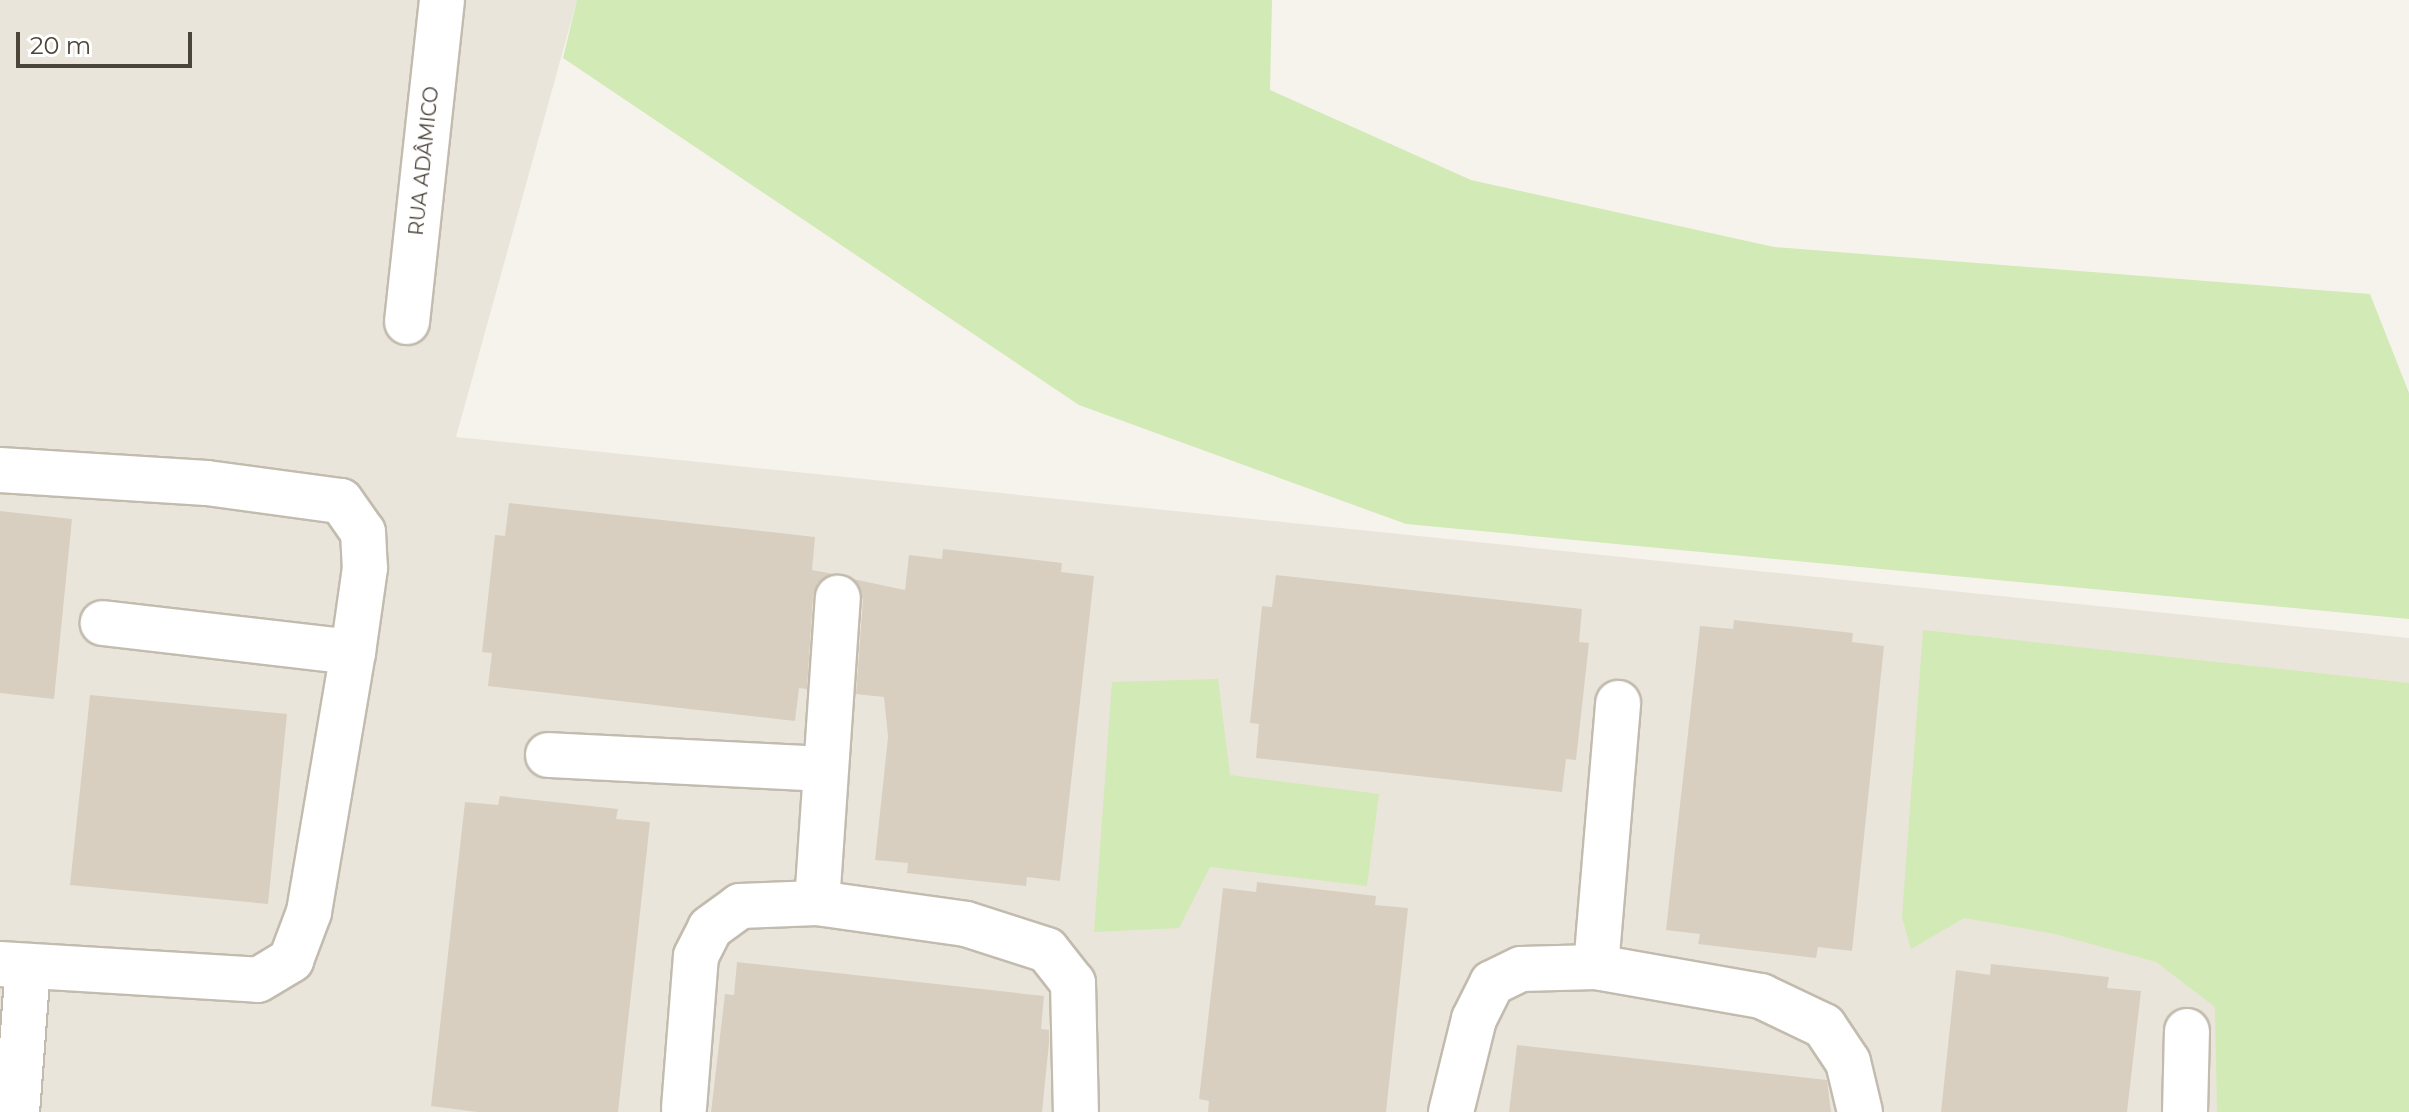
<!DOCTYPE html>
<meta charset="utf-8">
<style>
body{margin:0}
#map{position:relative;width:2409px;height:1112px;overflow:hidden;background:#f6f3ec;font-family:Montserrat,sans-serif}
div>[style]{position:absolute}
.residential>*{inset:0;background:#eae5da}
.green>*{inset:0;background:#d2eab5}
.building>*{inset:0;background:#d8cfc1}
.roads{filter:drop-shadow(2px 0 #c2bbae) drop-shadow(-2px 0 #c2bbae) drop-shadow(0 2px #c2bbae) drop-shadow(0 -2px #c2bbae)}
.minor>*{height:44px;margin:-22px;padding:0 22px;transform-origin:22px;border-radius:22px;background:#fff}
span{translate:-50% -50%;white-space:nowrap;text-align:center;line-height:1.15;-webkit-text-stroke:6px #fff;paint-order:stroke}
.street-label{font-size:20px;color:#4b4439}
.scale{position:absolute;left:16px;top:32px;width:176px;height:36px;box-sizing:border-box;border:4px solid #4b4439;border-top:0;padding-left:10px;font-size:24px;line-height:28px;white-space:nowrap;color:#4b4439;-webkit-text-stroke:6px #fff;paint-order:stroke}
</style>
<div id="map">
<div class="residential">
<div style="clip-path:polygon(0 0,577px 0,456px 437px,2409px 638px,2409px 1112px,0 1112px)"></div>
</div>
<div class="green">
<div style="clip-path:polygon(577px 0,1272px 0,1270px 90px,1471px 180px,1774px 247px,2370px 294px,2409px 393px,2409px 619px,1406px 524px,1079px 405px,563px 58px)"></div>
<div style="clip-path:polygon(1923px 630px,2409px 683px,2409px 1112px,2217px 1112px,2215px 1007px,2156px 962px,2055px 934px,1964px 918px,1911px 949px,1902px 917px)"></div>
<div style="clip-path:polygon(1218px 679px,1230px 775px,1379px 794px,1367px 886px,1210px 867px,1179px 928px,1094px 932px,1112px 682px)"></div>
</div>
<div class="building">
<div style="clip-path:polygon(509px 503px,815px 537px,812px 570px,833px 574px,818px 583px,813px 596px,807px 689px,799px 688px,795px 721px,488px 686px,492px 653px,482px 652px,495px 535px,505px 536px)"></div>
<div style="clip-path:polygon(0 511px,72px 519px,54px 699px,0 693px)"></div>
<div style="clip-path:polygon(943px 549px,1062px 563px,1061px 572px,1094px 576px,1060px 881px,1027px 877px,1026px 886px,933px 876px,907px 873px,908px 863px,875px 860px,888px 737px,884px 697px,856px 694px,863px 600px,853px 579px,905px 590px,909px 555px,942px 559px)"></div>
<div style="clip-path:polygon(1276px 575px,1582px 609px,1579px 642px,1589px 643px,1576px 760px,1566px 759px,1562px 792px,1256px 758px,1259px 724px,1250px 723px,1262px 606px,1272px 607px)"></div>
<div style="clip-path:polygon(1734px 620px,1853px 633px,1852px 642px,1884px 646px,1852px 951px,1818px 947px,1816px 958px,1698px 944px,1700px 934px,1666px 930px,1700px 626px,1733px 629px)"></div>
<div style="clip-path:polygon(90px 695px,287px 714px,268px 904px,70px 885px)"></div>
<div style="clip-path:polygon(500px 796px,618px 809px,616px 819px,650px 822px,618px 1112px,477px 1112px,431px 1106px,465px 802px,498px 805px)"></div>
<div style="clip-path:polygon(1257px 882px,1376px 896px,1375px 905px,1408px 908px,1386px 1112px,1208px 1112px,1209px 1101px,1199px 1099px,1223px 888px,1256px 892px)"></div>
<div style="clip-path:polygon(737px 962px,1044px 996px,1041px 1029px,1049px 1030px,1049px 1043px,1042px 1112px,711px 1112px,725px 994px,734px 995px)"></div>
<div style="clip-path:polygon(1991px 964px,2109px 977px,2107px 988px,2141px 991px,2127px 1112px,1941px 1112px,1956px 970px,1990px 975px)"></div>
<div style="clip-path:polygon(1517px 1045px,1827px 1080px,1831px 1112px,1509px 1112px)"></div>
</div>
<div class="roads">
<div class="minor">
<div style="left:407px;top:322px;width:324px;rotate:-83.8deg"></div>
<div style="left:0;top:470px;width:207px;rotate:3.6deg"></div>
<div style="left:207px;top:483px;width:135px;rotate:7.7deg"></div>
<div style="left:341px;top:501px;width:38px;rotate:55deg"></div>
<div style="left:363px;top:532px;width:36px;rotate:87deg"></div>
<div style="left:365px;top:568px;width:85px;rotate:98.1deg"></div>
<div style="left:548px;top:755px;width:275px;rotate:2.9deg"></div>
<div style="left:817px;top:903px;width:306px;rotate:-86.1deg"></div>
<div style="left:0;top:964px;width:258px;rotate:3.5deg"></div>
<div style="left:258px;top:980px;width:39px;rotate:-31deg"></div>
<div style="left:291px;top:960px;width:51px;rotate:-69.4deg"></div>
<div style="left:309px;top:912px;width:264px;rotate:-80.4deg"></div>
<div style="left:353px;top:652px;width:252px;rotate:-173.4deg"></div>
<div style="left:1596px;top:967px;width:265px;rotate:-85.2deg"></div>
<div style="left:684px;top:1108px;width:152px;rotate:-85.5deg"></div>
<div style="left:696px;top:956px;width:31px;rotate:-63deg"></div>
<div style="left:710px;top:928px;width:37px;rotate:-36deg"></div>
<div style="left:740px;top:906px;width:77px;rotate:-2.2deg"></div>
<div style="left:817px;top:903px;width:150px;rotate:8deg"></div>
<div style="left:966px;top:924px;width:85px;rotate:17.8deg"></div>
<div style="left:1047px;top:950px;width:42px;rotate:51.8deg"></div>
<div style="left:1073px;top:983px;width:129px;rotate:88.7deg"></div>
<div style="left:17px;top:1112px;width:145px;rotate:-85.7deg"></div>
<div style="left:1451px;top:1112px;width:96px;rotate:-76.1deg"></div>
<div style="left:1474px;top:1019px;width:40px;rotate:-63.4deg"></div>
<div style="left:1492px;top:983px;width:32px;rotate:-26deg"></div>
<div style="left:1521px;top:969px;width:75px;rotate:-1.5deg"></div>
<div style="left:1596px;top:967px;width:168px;rotate:10deg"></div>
<div style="left:1761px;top:996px;width:70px;rotate:25.5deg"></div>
<div style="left:1824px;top:1026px;width:43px;rotate:56.3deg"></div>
<div style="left:1848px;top:1062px;width:51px;rotate:76.5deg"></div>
<div style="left:2185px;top:1112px;width:81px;rotate:-88.6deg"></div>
</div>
</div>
<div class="street-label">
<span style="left:424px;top:161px;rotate:-84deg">RUA ADÂMICO</span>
</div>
<div class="scale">20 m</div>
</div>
